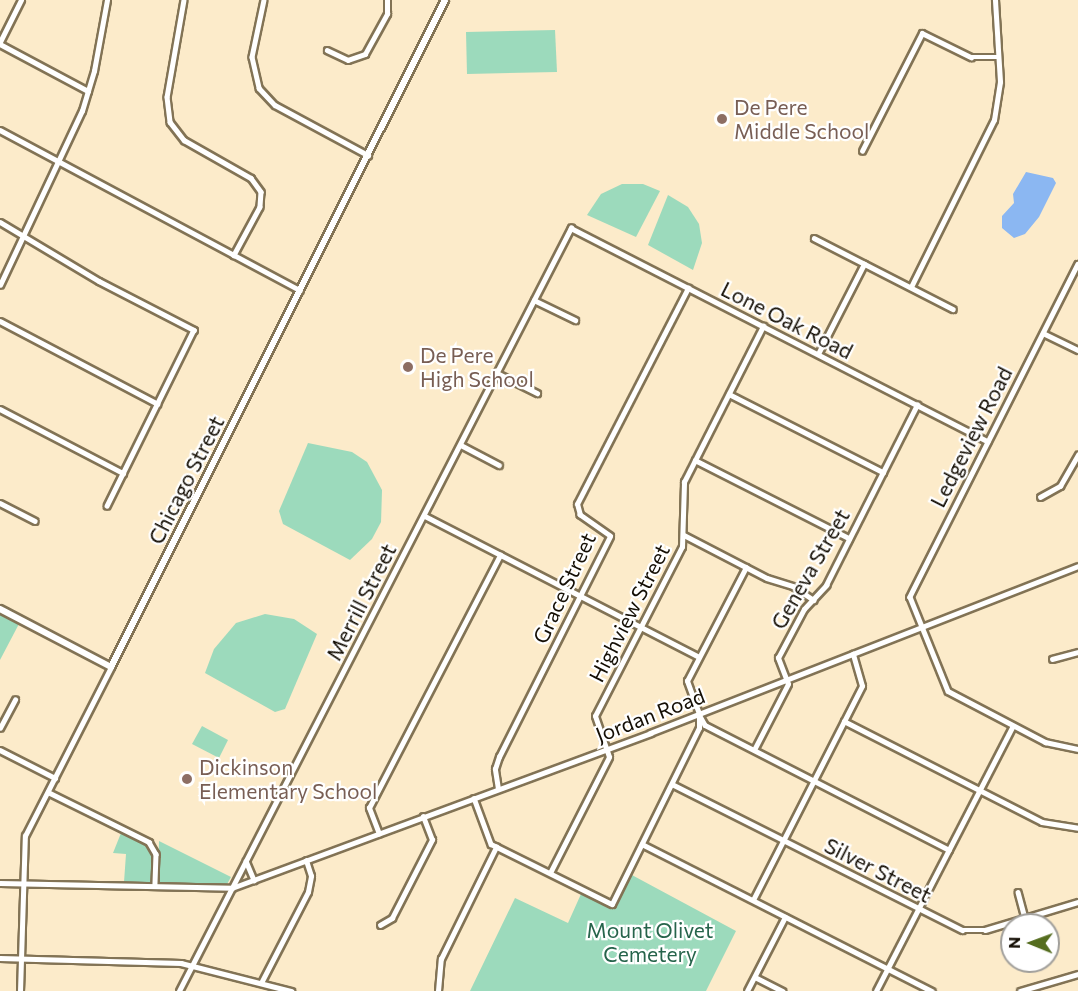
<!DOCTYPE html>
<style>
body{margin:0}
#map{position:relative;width:1078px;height:991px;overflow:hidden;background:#fcebca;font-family:Commissioner,sans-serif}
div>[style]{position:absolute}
.green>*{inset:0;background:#9cdabc}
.water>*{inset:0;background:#8bb7f2}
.roads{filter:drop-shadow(2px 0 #827355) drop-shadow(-2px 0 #827355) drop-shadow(0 2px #827355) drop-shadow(0 -2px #827355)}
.street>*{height:4.5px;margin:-2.25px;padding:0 2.25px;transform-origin:2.25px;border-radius:2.25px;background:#fff}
.secondary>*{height:6px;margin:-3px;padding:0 3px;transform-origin:3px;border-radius:3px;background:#fff}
.dots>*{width:16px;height:16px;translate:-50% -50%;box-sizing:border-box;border:3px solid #fff;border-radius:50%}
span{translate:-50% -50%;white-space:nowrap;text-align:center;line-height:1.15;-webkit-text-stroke:4.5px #fff;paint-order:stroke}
.education-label{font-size:21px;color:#785e54}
.left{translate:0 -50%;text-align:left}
.street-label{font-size:21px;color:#140e04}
.park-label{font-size:21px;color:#26644b}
.north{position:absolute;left:1000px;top:913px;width:60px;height:60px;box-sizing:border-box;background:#fff;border:2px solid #a19f9b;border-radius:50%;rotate:271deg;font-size:16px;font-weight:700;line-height:24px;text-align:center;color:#140e04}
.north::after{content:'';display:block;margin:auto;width:21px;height:27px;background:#556d1f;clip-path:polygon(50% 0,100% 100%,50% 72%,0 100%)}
</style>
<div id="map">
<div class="green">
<div style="clip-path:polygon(555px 30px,557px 72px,467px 74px,466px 32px)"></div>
<div style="clip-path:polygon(622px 184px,643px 184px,660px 191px,636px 237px,587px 215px,601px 194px)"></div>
<div style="clip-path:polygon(668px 195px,688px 207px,699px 224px,702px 243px,693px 270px,648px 245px)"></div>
<div style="clip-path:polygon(308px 443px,352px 452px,367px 462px,382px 490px,381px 522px,372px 539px,350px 560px,283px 524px,279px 511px)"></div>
<div style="clip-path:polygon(0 609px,21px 620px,0 660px)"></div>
<div style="clip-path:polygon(265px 614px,294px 619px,317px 634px,285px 709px,275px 712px,205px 673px,214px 649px,236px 623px)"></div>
<div style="clip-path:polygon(202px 726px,228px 740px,219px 758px,192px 744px)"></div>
<div style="clip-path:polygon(121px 833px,154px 849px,152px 883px,124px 882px,126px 854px,113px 853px)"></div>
<div style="clip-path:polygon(159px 841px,231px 877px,226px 886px,158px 883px)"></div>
<div style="clip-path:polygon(630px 874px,736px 931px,706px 991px,470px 991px,515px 898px,568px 923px,581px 894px,612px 909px)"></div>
</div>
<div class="water">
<div style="clip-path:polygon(1026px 172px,1053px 178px,1056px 183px,1039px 217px,1025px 234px,1014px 238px,1002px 228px,1002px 216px,1014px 203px,1013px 194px)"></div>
</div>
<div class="roads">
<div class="street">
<div style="left:184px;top:0;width:98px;rotate:99.9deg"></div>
<div style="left:167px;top:97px;width:25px;rotate:83deg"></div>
<div style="left:170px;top:122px;width:23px;rotate:52deg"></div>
<div style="left:184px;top:140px;width:77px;rotate:29.6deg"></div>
<div style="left:251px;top:178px;width:17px;rotate:54deg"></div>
<div style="left:261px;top:192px;width:15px;rotate:94deg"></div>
<div style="left:260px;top:207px;width:55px;rotate:118.4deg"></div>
<div style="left:264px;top:0;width:58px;rotate:101.9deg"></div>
<div style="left:252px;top:57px;width:32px;rotate:77deg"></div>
<div style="left:259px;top:88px;width:23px;rotate:47deg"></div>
<div style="left:275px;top:105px;width:106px;rotate:28.3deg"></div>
<div style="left:0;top:42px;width:47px;rotate:-63.4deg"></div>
<div style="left:0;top:44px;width:100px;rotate:28.1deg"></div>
<div style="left:327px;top:50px;width:23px;rotate:25deg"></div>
<div style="left:348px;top:60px;width:18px;rotate:-19deg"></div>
<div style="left:365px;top:54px;width:46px;rotate:-61.2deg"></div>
<div style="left:387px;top:14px;width:14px;rotate:-90deg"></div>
<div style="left:0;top:130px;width:340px;rotate:28.1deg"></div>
<div style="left:862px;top:151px;width:132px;rotate:-63deg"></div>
<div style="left:922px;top:33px;width:55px;rotate:26.1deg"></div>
<div style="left:971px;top:57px;width:27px"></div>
<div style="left:0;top:222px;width:115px;rotate:30.8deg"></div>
<div style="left:99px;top:281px;width:107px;rotate:27.3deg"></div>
<div style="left:194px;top:330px;width:196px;rotate:116.3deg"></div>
<div style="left:814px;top:238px;width:156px;rotate:27.1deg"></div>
<div style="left:1078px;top:264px;width:373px;rotate:116.8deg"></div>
<div style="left:910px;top:597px;width:101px;rotate:68deg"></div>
<div style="left:948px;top:691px;width:110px;rotate:27.7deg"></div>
<div style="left:1045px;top:742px;width:34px;rotate:12deg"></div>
<div style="left:0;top:285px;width:192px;rotate:-64.8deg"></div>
<div style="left:82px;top:111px;width:42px;rotate:-73.3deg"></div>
<div style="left:94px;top:71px;width:72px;rotate:-79.6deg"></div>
<div style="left:911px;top:287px;width:186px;rotate:-63.6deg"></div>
<div style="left:994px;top:120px;width:38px;rotate:-81deg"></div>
<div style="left:1000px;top:82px;width:82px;rotate:-93.5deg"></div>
<div style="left:534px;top:300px;width:46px;rotate:26deg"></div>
<div style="left:0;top:321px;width:178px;rotate:27.7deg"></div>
<div style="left:1043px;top:333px;width:39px;rotate:26deg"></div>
<div style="left:818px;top:354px;width:101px;rotate:-62.9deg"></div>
<div style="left:497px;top:373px;width:45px;rotate:26.6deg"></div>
<div style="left:729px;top:394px;width:173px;rotate:26.9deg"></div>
<div style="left:0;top:409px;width:139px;rotate:27.5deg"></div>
<div style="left:461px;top:445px;width:43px;rotate:27.8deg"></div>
<div style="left:695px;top:460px;width:173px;rotate:26.9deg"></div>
<div style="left:1040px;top:497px;width:23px;rotate:-29deg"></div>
<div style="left:1060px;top:486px;width:36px;rotate:-60deg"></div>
<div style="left:0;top:503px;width:39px;rotate:27deg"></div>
<div style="left:425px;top:516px;width:308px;rotate:27.2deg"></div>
<div style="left:684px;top:535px;width:93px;rotate:27.4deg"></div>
<div style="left:767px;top:578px;width:27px;rotate:17deg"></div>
<div style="left:793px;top:586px;width:25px;rotate:34deg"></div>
<div style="left:1052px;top:659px;width:27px;rotate:-15deg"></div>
<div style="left:700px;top:716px;width:10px;rotate:61deg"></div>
<div style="left:705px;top:725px;width:274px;rotate:27.1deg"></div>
<div style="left:844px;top:721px;width:222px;rotate:27deg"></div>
<div style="left:1042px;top:822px;width:36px;rotate:9deg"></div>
<div style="left:0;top:728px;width:32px;rotate:-62deg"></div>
<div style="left:0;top:750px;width:62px;rotate:27deg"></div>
<div style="left:754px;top:750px;width:74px;rotate:-62.7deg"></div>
<div style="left:788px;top:684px;width:28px;rotate:-111deg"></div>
<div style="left:778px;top:658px;width:55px;rotate:-62deg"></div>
<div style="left:804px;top:609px;width:33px;rotate:-47deg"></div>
<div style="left:826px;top:585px;width:202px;rotate:-63.2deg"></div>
<div style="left:672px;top:784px;width:325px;rotate:26.7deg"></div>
<div style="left:962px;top:930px;width:23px"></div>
<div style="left:985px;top:930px;width:97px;rotate:-16.8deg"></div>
<div style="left:498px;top:789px;width:20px;rotate:-99deg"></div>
<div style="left:495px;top:769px;width:13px;rotate:-72deg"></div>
<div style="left:499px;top:757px;width:247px;rotate:-63.3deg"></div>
<div style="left:610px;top:536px;width:37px;rotate:-145deg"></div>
<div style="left:580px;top:515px;width:11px;rotate:-105deg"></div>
<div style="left:577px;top:504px;width:243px;rotate:-62.8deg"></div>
<div style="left:48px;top:792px;width:113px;rotate:26.3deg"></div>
<div style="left:149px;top:842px;width:14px;rotate:60deg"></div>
<div style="left:156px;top:854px;width:32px;rotate:92deg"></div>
<div style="left:474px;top:798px;width:49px;rotate:69.7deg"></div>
<div style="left:491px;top:844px;width:135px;rotate:26.4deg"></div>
<div style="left:612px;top:904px;width:196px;rotate:-63.7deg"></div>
<div style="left:699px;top:728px;width:14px;rotate:-90deg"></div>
<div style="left:699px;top:714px;width:35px;rotate:-110deg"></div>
<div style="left:687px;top:681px;width:128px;rotate:-62.6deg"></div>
<div style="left:379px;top:834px;width:28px;rotate:-111deg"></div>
<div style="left:369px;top:808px;width:285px;rotate:-62.6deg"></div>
<div style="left:642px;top:844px;width:325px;rotate:26.9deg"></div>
<div style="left:246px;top:861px;width:21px;rotate:67deg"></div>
<div style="left:550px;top:873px;width:130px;rotate:-63deg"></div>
<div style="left:609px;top:757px;width:43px;rotate:-108.9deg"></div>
<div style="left:595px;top:716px;width:190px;rotate:-62.8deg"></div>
<div style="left:682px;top:547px;width:65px;rotate:-88.2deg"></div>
<div style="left:684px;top:482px;width:175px;rotate:-63.1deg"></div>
<div style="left:0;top:883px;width:232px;rotate:1.2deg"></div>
<div style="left:232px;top:888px;width:446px;rotate:-20.3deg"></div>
<div style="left:650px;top:733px;width:459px;rotate:-21.3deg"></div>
<div style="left:1018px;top:892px;width:27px;rotate:75deg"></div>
<div style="left:753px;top:900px;width:240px;rotate:-63deg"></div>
<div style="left:862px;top:686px;width:33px;rotate:-106deg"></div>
<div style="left:380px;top:925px;width:14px;rotate:-30deg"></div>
<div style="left:392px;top:918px;width:88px;rotate:-62.9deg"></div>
<div style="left:432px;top:840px;width:25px;rotate:-111deg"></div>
<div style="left:0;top:958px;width:181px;rotate:1.6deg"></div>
<div style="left:181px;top:963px;width:114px;rotate:14.3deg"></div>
<div style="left:755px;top:977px;width:31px;rotate:27deg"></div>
<div style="left:261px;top:983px;width:102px;rotate:-62.7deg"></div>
<div style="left:308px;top:892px;width:16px;rotate:-79deg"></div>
<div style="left:311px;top:876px;width:16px;rotate:-108deg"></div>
<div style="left:20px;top:991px;width:155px;rotate:-88.2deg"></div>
<div style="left:25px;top:836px;width:190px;rotate:-63deg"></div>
<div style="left:179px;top:991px;width:858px;rotate:-62.81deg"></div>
<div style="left:571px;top:228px;width:468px;rotate:27.1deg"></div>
<div style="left:438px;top:991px;width:32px;rotate:-85deg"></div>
<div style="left:441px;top:959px;width:125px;rotate:-63.8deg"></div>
<div style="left:747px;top:991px;width:83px;rotate:-62.8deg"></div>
<div style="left:876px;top:991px;width:298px;rotate:-62.7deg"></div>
<div style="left:1020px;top:991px;width:60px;rotate:-16.3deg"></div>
</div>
<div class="secondary">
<div style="left:0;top:609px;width:125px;rotate:27.6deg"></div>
<div style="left:111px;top:667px;width:746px;rotate:-63.4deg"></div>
</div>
</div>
<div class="dots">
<div style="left:722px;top:119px;background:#8d6e63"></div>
<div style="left:408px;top:367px;background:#8d6e63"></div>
<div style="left:187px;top:779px;background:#8d6e63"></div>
</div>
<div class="education-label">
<span class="left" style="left:734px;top:119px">De Pere<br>Middle School</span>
<span class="left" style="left:420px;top:367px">De Pere<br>High School</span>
<span class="left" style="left:199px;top:779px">Dickinson<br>Elementary School</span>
</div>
<div class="street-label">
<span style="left:787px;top:320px;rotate:27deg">Lone Oak Road</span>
<span style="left:971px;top:437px;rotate:-63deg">Ledgeview Road</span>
<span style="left:186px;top:480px;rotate:-63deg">Chicago Street</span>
<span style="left:810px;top:569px;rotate:-60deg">Geneva Street</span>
<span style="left:564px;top:588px;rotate:-65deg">Grace Street</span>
<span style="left:361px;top:602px;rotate:-63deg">Merrill Street</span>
<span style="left:629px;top:613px;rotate:-63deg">Highview Street</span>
<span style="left:650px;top:715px;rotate:-21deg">Jordan Road</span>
<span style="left:878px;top:870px;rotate:27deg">Silver Street</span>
</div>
<div class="park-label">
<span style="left:650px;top:942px">Mount Olivet<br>Cemetery</span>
</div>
<div class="north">N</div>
</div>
